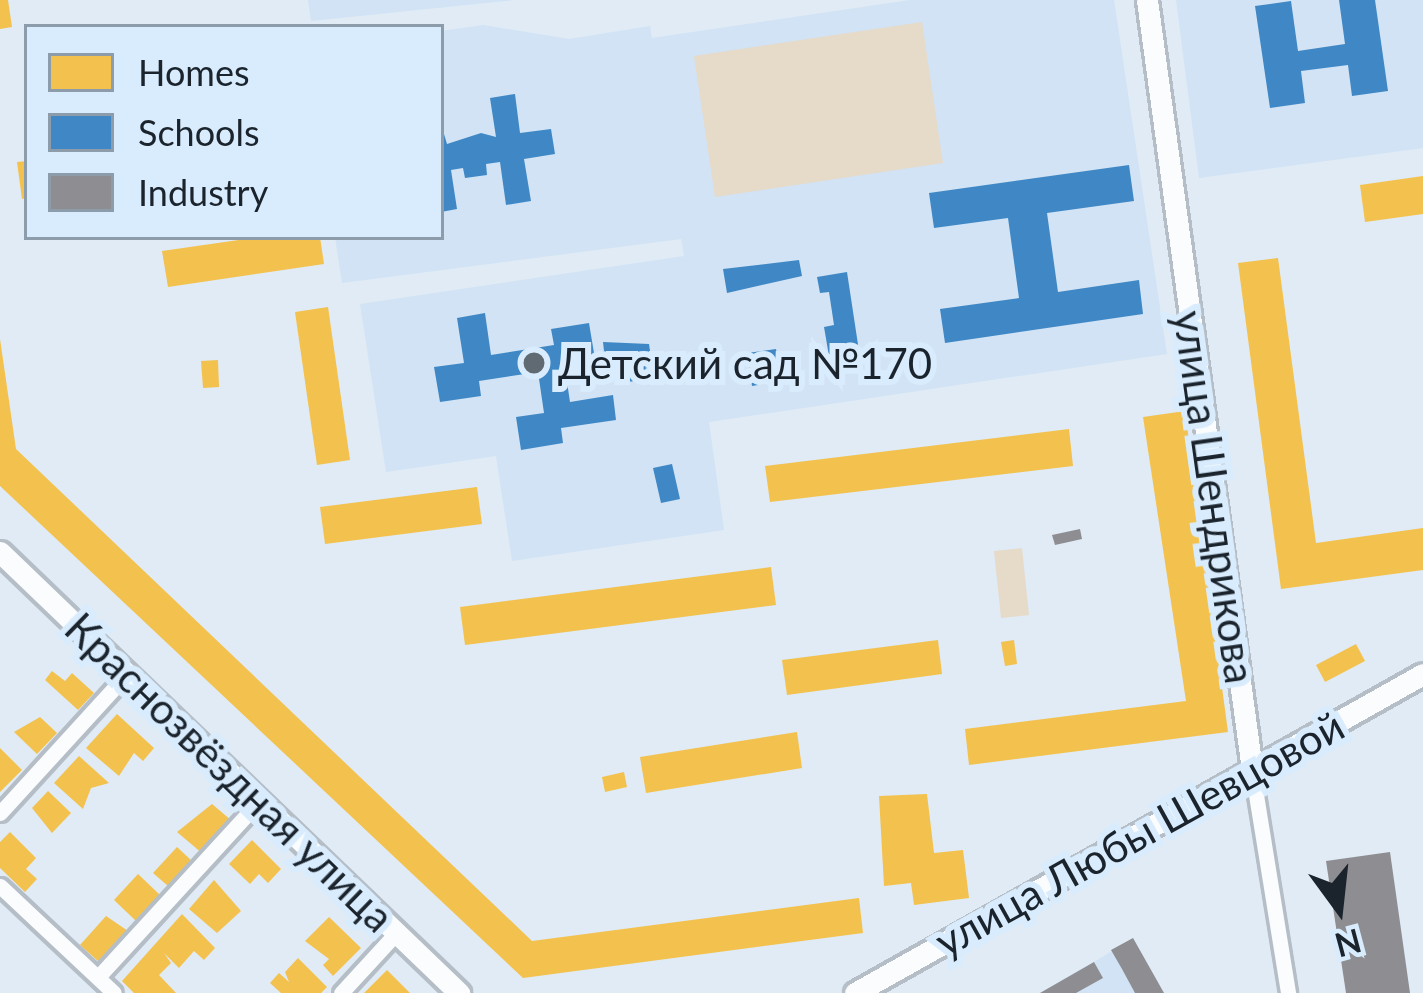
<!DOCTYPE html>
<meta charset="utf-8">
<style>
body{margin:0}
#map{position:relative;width:1423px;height:993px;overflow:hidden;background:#e0ebf5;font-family:Lato,sans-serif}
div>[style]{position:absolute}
.built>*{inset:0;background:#d1e3f4}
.green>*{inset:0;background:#e6dac9}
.homes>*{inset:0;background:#f2c14e}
.schools>*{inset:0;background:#3f88c5}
.industry>*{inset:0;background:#8d8d92}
.roads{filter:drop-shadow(3px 0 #b5bec7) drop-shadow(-3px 0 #b5bec7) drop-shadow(0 3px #b5bec7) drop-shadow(0 -3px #b5bec7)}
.street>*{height:15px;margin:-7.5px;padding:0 7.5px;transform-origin:7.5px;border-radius:7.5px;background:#fafcfe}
.secondary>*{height:21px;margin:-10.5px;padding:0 10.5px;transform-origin:10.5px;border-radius:10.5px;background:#fafcfe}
.dots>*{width:33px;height:33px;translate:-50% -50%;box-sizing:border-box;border:6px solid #d8ecfd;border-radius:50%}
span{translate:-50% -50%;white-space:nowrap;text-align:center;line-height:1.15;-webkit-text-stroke:12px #d8ecfd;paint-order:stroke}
.poi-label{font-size:42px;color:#1b242d}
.left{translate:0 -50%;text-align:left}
.street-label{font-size:42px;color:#1b242d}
.legend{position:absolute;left:24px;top:24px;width:420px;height:216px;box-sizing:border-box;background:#d8ecfd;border:3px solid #8c9caa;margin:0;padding:15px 21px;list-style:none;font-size:36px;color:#1b242d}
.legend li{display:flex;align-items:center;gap:24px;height:60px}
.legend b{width:60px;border:3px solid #8c9caa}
.north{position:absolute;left:1279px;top:849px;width:120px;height:120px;-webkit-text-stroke:9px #d8ecfd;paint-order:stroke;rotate:165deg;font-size:33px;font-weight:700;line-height:48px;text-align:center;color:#1b242d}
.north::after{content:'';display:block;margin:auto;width:42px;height:54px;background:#1b242d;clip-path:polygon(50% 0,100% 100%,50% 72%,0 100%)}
</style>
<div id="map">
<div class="built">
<div style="clip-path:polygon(308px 0,514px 0,311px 21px)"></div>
<div style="clip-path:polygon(910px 0,1114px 0,1167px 354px,709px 422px,724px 530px,512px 561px,496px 456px,386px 472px,360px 304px,684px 256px,681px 239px,342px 283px,335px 237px,441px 237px,441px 31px,483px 25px,569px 39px,650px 26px,652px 38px)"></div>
<div style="clip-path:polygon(1176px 0,1423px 0,1423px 148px,1199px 178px)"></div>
<div style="clip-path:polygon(1133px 938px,1164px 993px,1040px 993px,1094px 962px)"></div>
</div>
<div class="green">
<div style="clip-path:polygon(922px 22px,943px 163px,715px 197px,694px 56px)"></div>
<div style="clip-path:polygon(1022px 548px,1029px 615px,1001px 618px,994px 551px)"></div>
</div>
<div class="homes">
<div style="clip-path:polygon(0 0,8px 0,12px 27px,0 29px)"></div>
<div style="clip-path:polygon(27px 161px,27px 198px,22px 199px,17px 162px)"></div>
<div style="clip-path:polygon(1423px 176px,1423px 214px,1365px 222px,1360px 185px)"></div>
<div style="clip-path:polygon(259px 237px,320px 237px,324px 264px,168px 287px,162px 251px)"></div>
<div style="clip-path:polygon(1278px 258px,1316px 543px,1423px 528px,1423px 570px,1281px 589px,1238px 263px)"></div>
<div style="clip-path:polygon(328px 307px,350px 460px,317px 465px,295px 312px)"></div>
<div style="clip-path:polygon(0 339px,16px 449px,532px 941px,859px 898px,863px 933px,523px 978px,0 486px)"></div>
<div style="clip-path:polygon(218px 360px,219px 387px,203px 388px,201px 361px)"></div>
<div style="clip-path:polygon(1185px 411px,1228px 732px,969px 765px,965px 729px,1186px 701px,1143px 417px)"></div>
<div style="clip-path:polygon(1069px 429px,1073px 466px,770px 502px,765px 466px)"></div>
<div style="clip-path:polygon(477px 487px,482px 524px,325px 544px,320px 507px)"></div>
<div style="clip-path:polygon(771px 567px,776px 605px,465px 645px,460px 607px)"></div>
<div style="clip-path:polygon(938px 640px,942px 674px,787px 695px,782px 660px)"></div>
<div style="clip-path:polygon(1014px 640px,1017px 664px,1005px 666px,1001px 642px)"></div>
<div style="clip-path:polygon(1356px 644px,1365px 661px,1325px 682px,1316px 665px)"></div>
<div style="clip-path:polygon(52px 671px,65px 681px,72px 673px,94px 693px,78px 710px,45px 680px)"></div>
<div style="clip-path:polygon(117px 714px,154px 748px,143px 761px,134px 753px,119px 776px,86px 748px)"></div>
<div style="clip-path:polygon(40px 717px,57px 733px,37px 754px,14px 732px)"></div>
<div style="clip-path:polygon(797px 732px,802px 768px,646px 793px,640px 757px)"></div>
<div style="clip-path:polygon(0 748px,22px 770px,0 792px)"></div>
<div style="clip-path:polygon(79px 756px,109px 783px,91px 788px,83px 809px,54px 783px)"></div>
<div style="clip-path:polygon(624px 772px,627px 787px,605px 792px,602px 777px)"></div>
<div style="clip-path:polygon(48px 791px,71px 813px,52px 833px,32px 808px)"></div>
<div style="clip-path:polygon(927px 794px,934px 853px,963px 850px,969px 898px,914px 905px,911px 883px,884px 886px,879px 796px)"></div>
<div style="clip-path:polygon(212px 804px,232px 821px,203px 854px,177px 832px)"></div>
<div style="clip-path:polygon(10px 832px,36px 858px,26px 869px,37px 879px,25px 892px,0 868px,0 842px)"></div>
<div style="clip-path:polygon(252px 840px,281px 869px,268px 883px,259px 874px,250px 884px,229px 864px)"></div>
<div style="clip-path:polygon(177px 847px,192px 861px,168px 886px,153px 873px)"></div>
<div style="clip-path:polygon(138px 874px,160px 895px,136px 921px,114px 900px)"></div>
<div style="clip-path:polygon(214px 880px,241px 911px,217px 933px,189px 909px)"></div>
<div style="clip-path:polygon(182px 914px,215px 948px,204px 960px,194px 951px,179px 968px,164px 953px,171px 963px,159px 975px,176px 993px,134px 993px,122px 981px)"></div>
<div style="clip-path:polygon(106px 916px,128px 931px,99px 962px,80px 945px)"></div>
<div style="clip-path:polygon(329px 917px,361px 948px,333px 976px,323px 965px,329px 959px,305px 941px)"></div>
<div style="clip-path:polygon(298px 958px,327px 987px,321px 993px,281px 993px,270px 983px,279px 973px,289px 982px,285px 972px)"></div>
<div style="clip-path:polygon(387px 970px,410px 993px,364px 993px)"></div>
</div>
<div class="schools">
<div style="clip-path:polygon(1339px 0,1375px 0,1388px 91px,1352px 96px,1348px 65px,1301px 71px,1305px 103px,1270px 108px,1255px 6px,1291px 1px,1298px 51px,1345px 44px)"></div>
<div style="clip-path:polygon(515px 94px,520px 133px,551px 129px,555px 154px,524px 159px,531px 201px,506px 205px,500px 162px,486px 164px,487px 175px,465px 178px,463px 168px,451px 170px,457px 209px,441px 212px,441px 124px,447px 144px,481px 133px,496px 137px,490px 98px)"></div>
<div style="clip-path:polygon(1129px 165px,1134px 201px,1047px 213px,1058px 292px,1139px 280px,1143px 314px,945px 343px,940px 309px,1019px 298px,1008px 218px,934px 228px,929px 193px)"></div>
<div style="clip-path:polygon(799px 260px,802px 276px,727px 293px,723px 269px)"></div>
<div style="clip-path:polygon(847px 272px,859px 351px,829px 356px,824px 327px,834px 325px,829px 292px,820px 293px,817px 277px)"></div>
<div style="clip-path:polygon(485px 313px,491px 355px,554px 345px,551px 329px,589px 323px,594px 353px,604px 351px,603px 342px,649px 344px,654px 378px,621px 383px,617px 357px,564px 362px,570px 402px,613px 395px,616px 420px,561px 428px,563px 443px,521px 450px,516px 417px,544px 413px,538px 372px,479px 381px,481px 396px,440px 402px,434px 367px,464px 363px,457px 318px)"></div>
<div style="clip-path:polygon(776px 349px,781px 381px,752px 386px,747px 353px)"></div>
<div style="clip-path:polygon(672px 464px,680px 499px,661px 503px,653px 468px)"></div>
</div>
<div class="industry">
<div style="clip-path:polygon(1080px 529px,1082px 539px,1055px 545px,1052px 535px)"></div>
<div style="clip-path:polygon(1390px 852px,1410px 993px,1346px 993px,1326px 861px)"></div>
<div style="clip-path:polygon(1133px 938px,1164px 993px,1135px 993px,1122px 969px,1111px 950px)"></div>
<div style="clip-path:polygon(1094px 962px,1103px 978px,1076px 993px,1040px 993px)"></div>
</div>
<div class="roads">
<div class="street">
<div style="left:1252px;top:770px;width:226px;rotate:80.8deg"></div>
<div style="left:0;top:813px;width:188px;rotate:-47.6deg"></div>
<div style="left:0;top:886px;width:156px;rotate:43.2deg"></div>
<div style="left:98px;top:977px;width:239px;rotate:-47.5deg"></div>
<div style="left:341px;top:993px;width:83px;rotate:-47.4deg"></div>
</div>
<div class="secondary">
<div style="left:1147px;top:0;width:777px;rotate:82.23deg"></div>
<div style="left:0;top:552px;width:637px;rotate:43.85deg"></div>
<div style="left:855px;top:993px;width:651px;rotate:-29.32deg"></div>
</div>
</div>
<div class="dots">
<div style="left:534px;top:363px;background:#606a73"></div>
</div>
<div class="poi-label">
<span class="left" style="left:558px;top:363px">Детский сад №170</span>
</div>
<div class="street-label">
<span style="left:1215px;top:497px;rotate:82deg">улица Шендрикова</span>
<span style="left:230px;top:772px;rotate:44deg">Краснозвёздная улица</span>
<span style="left:1139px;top:833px;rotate:-29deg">улица Любы Шевцовой</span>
</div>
<ul class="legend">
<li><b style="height:33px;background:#f2c14e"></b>Homes</li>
<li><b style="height:33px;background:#3f88c5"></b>Schools</li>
<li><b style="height:33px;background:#8d8d92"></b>Industry</li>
</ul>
<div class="north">N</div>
</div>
